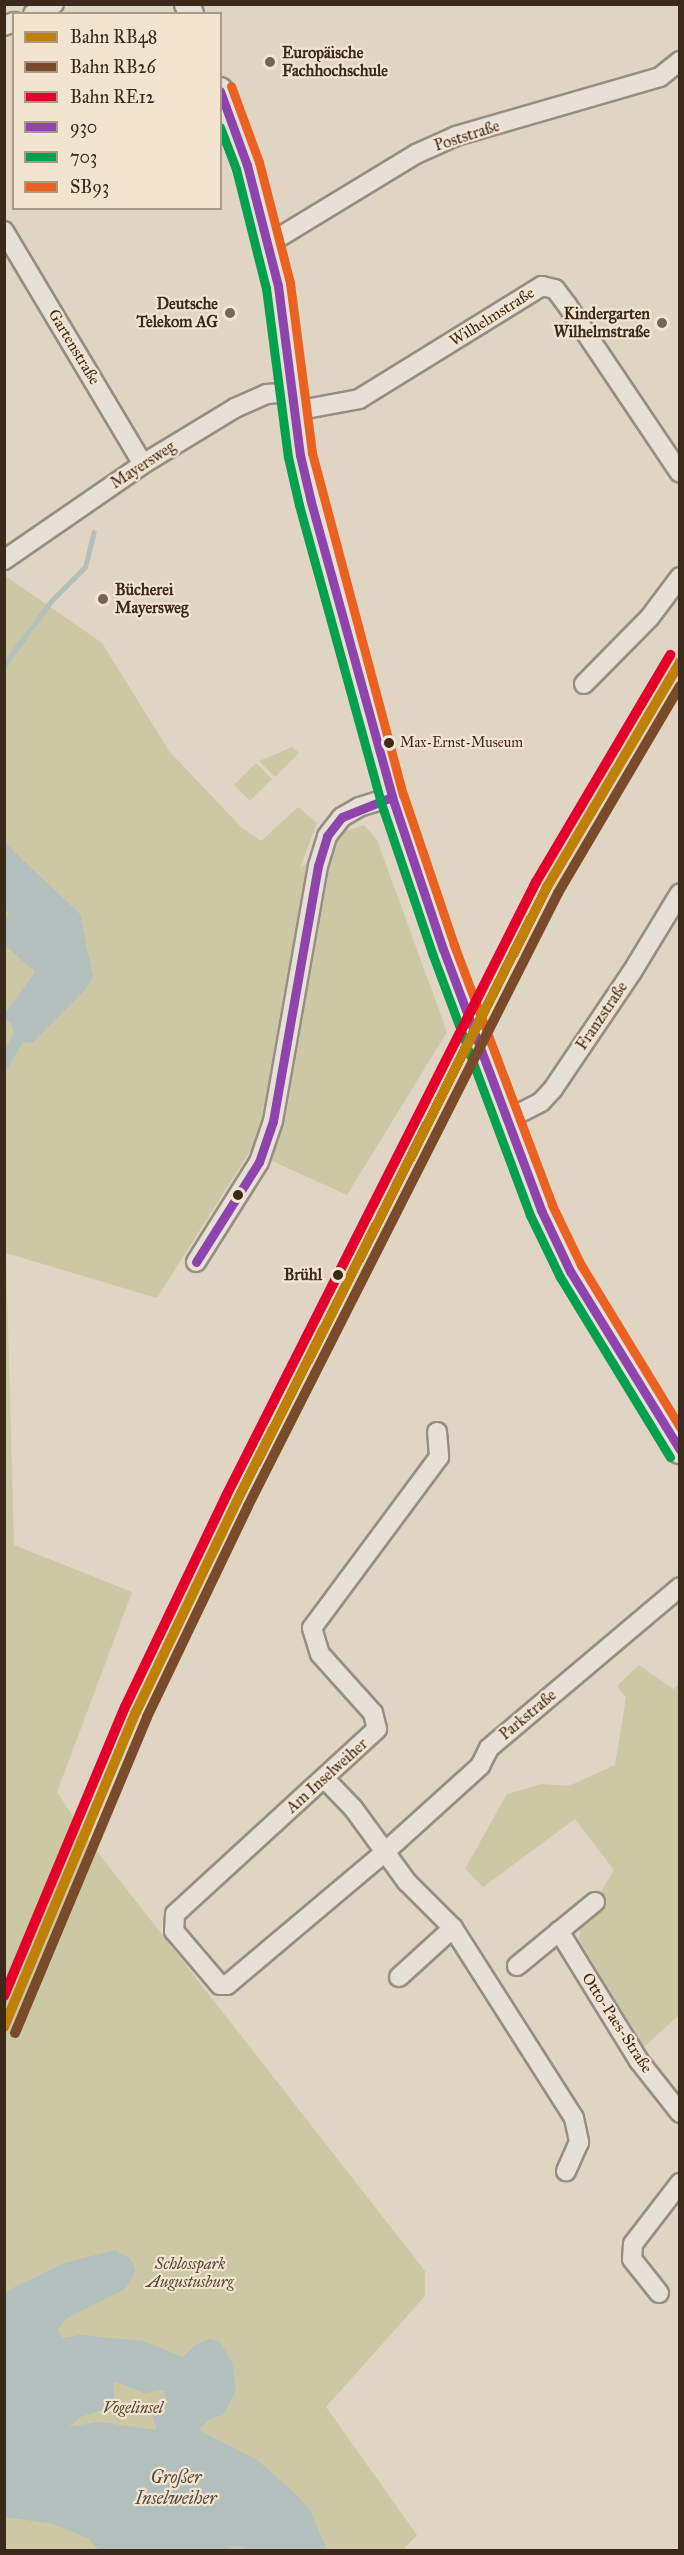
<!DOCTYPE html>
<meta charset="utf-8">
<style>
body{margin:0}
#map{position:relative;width:684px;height:2555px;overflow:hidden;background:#e0d4c3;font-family:"IM FELL Great Primer",serif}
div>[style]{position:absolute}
.green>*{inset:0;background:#ccc7a4}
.water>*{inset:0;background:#b2bfbd}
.stream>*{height:5px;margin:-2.5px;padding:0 2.5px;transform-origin:2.5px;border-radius:2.5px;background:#b2bfbd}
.roads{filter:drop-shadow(2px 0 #978e83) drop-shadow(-2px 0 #978e83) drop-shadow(0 2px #978e83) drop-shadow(0 -2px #978e83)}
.minor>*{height:18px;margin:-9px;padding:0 9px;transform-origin:9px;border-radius:9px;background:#e7e0d7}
.secondary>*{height:24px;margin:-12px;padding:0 12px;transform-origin:12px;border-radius:12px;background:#e7e0d7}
.bus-1>*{height:9px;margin:-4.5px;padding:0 4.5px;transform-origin:4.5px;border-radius:4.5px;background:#8e44ad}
.bus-2>*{height:9px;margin:-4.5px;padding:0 4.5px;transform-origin:4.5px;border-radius:4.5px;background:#03a04e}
.bus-3>*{height:9px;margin:-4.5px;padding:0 4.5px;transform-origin:4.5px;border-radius:4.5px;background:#e96222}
.rail-1>*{height:10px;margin:-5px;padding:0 5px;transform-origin:5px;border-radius:5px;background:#bf8008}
.rail-2>*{height:10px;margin:-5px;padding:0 5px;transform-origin:5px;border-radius:5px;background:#7a4b2a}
.rail-3>*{height:10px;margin:-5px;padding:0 5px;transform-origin:5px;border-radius:5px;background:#e4002b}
.dots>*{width:16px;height:16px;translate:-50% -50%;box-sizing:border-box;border:3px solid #f3e4d0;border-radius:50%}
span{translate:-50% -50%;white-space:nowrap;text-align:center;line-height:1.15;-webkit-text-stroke:4.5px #f3e4d0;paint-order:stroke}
.bus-label{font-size:14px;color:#3b291a}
.left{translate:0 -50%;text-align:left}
.poi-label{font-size:16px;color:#3b291a;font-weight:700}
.right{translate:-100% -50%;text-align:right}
.street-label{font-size:16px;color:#3b291a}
.stop-label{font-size:16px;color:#3b291a;font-weight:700}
.park-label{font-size:16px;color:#554731;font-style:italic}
.water-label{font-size:18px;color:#544c42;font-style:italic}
.frame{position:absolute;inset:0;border:6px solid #3b291a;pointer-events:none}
.legend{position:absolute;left:12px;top:12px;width:210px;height:198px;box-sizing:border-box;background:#f3e4d0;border:2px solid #a99987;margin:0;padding:8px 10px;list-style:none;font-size:18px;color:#3b291a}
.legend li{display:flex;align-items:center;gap:12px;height:30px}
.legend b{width:30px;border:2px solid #a99987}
</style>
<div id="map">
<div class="green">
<div style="clip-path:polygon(4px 575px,102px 643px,169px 751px,241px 827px,261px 841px,298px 807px,317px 823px,300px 868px,307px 863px,318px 837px,315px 858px,344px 832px,364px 825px,377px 840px,447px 1032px,347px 1195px,250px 1151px,157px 1298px,6px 1253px,14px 1545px,132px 1592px,57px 1792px,92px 1845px,425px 2271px,425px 2296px,326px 2407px,417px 2535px,403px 2550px,5px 2550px)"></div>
<div style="clip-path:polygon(292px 747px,299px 753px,275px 777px,259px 761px)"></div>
<div style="clip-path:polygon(256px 763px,272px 779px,250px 801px,234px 785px)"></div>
<div style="clip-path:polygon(639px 1665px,673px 1689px,679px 1685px,679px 2015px,644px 2047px,579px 1940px,580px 1929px,595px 1913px,602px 1890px,614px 1870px,575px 1819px,483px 1887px,465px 1869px,507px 1794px,542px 1784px,569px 1786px,615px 1765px,626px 1697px,617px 1686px)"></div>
</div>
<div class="water">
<div style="clip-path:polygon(5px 843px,80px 914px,93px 977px,87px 988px,33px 1042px,22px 1043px,5px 1073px,5px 1050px,14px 1033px,11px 1023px,5px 1020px,5px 1013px,35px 972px,5px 945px,5px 920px,9px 913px,4px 910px)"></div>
<div style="clip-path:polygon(evenodd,115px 2250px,130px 2258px,136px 2270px,125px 2289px,67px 2318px,58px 2330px,63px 2338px,80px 2335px,144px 2341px,183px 2357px,195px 2345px,209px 2339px,219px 2341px,232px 2362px,236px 2390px,223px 2415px,209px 2419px,199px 2430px,257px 2460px,295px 2493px,310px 2510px,327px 2550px,250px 2550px,237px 2546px,224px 2550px,99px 2550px,88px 2538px,54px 2524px,5px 2517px,5px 2292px,64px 2263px,115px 2250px,113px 2381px,144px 2393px,164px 2390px,168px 2403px,152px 2413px,157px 2430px,98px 2422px,69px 2427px,80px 2417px,106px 2409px,114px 2402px,113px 2381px)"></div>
</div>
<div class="stream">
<div style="left:4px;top:665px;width:79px;rotate:-53.7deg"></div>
<div style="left:51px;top:601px;width:48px;rotate:-45deg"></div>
<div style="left:85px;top:567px;width:36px;rotate:-76deg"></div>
</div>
<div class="roads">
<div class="minor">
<div style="left:33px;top:14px;width:23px;rotate:-25deg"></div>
<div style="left:4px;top:26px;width:11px;rotate:-22deg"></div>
<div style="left:4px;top:231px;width:271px;rotate:59.2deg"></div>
<div style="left:268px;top:244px;width:173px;rotate:-31.3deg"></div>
<div style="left:416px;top:154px;width:44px;rotate:-24.2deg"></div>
<div style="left:456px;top:136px;width:212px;rotate:-16.1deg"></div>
<div style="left:660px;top:77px;width:26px;rotate:-39deg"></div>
<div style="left:295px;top:411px;width:65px;rotate:-10.6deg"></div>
<div style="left:359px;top:399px;width:215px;rotate:-31.7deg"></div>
<div style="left:542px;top:286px;width:13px;rotate:13deg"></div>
<div style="left:555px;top:289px;width:20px;rotate:53deg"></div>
<div style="left:567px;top:305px;width:202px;rotate:56.1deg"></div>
<div style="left:4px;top:560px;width:169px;rotate:-34.6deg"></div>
<div style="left:143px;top:464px;width:108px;rotate:-31.3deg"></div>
<div style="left:235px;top:408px;width:34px;rotate:-24deg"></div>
<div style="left:266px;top:394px;width:26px;rotate:-4deg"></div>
<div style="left:584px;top:684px;width:94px;rotate:-45.4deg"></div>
<div style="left:650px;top:617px;width:50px;rotate:-53.1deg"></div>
<div style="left:506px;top:1120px;width:39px;rotate:-27deg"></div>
<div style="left:541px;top:1102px;width:18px;rotate:-47deg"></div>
<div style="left:553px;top:1089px;width:141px;rotate:-56deg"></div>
<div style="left:632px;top:972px;width:92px;rotate:-58.7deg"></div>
<div style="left:196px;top:1262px;width:118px;rotate:-57.8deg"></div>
<div style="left:259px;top:1162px;width:43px;rotate:-71.1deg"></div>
<div style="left:273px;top:1121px;width:259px;rotate:-80deg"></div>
<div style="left:318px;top:866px;width:31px;rotate:-73deg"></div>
<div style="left:327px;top:836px;width:24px;rotate:-52deg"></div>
<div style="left:342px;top:817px;width:20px;rotate:-30deg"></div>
<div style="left:359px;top:807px;width:34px;rotate:-17deg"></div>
<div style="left:437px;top:1432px;width:25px;rotate:85deg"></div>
<div style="left:439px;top:1457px;width:213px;rotate:126.6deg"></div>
<div style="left:312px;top:1628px;width:27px;rotate:73deg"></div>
<div style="left:320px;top:1654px;width:79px;rotate:48.1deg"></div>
<div style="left:373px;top:1713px;width:16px;rotate:76deg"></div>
<div style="left:377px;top:1729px;width:274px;rotate:137.5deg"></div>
<div style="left:175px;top:1914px;width:17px;rotate:93deg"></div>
<div style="left:174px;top:1931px;width:71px;rotate:49.6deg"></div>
<div style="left:220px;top:1985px;width:7px"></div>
<div style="left:227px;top:1985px;width:208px;rotate:-40.1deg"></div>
<div style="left:386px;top:1851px;width:127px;rotate:-42.1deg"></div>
<div style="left:480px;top:1766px;width:20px;rotate:-63deg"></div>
<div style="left:489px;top:1748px;width:250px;rotate:-40.1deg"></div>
<div style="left:324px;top:1778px;width:42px;rotate:46deg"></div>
<div style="left:353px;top:1808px;width:92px;rotate:53.9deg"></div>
<div style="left:407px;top:1882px;width:65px;rotate:45deg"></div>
<div style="left:453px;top:1928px;width:225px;rotate:57.5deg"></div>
<div style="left:574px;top:2118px;width:25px;rotate:78deg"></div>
<div style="left:579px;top:2142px;width:32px;rotate:114deg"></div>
<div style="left:559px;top:1931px;width:153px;rotate:58.4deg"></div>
<div style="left:639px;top:2061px;width:66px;rotate:51.7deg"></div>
<div style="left:517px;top:1966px;width:101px;rotate:-39.4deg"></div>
<div style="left:399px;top:1977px;width:73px;rotate:-42.2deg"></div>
<div style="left:659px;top:2293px;width:43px;rotate:-128.5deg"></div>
<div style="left:632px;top:2259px;width:15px;rotate:-86deg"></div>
<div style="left:633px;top:2244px;width:77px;rotate:-52.4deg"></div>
</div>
<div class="secondary">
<div style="left:187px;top:4px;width:11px;rotate:68deg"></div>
<div style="left:220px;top:90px;width:80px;rotate:70.2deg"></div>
<div style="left:247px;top:165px;width:125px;rotate:75.6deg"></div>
<div style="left:278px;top:286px;width:170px;rotate:82.6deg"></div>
<div style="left:300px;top:455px;width:48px;rotate:76.8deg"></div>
<div style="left:311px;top:502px;width:306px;rotate:74.6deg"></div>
<div style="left:392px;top:797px;width:160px;rotate:71.5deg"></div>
<div style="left:443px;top:949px;width:279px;rotate:69.4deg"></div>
<div style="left:541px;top:1210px;width:68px;rotate:64.6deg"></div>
<div style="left:570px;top:1271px;width:211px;rotate:58.6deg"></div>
</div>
</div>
<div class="bus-1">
<div style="left:220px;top:91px;width:79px;rotate:70deg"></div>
<div style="left:247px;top:165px;width:125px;rotate:75.6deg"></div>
<div style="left:278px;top:286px;width:170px;rotate:82.6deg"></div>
<div style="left:300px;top:455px;width:48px;rotate:76.8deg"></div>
<div style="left:311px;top:502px;width:306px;rotate:74.6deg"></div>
<div style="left:392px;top:797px;width:160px;rotate:71.5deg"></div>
<div style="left:443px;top:949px;width:279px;rotate:69.4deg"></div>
<div style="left:541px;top:1210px;width:68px;rotate:64.6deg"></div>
<div style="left:570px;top:1271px;width:210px;rotate:58.4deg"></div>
<div style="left:196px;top:1262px;width:118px;rotate:-57.8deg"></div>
<div style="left:259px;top:1162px;width:43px;rotate:-71.1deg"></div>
<div style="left:273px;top:1121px;width:259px;rotate:-80deg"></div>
<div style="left:318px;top:866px;width:31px;rotate:-73deg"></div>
<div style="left:327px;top:836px;width:24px;rotate:-52deg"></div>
<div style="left:342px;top:817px;width:54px;rotate:-21.8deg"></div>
</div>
<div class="bus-2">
<div style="left:220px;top:127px;width:45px;rotate:69.1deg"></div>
<div style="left:236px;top:169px;width:123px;rotate:75.9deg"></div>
<div style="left:266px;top:288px;width:170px;rotate:82.6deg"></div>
<div style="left:288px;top:457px;width:49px;rotate:77.1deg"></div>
<div style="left:299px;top:505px;width:306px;rotate:74.6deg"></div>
<div style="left:380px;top:800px;width:162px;rotate:71.2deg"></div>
<div style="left:432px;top:953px;width:280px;rotate:69.5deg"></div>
<div style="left:530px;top:1215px;width:69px;rotate:64.2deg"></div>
<div style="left:560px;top:1277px;width:211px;rotate:58.6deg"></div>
</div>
<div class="bus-3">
<div style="left:231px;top:86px;width:81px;rotate:69.8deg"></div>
<div style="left:259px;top:162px;width:125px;rotate:75.6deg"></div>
<div style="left:290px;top:283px;width:171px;rotate:82.6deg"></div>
<div style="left:312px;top:453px;width:353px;rotate:75.1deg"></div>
<div style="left:403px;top:794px;width:159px;rotate:71.3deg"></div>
<div style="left:454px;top:945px;width:278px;rotate:69.3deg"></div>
<div style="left:552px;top:1205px;width:67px;rotate:64.2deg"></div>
<div style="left:581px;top:1265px;width:190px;rotate:58.6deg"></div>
</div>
<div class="rail-1">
<div style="left:4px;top:2027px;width:342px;rotate:-67.3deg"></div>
<div style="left:136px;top:1712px;width:234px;rotate:-64.4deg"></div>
<div style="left:237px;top:1501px;width:688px;rotate:-63.21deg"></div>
<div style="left:547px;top:887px;width:261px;rotate:-59.4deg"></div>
</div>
<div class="rail-2">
<div style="left:15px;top:2033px;width:342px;rotate:-67.3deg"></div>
<div style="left:147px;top:1717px;width:234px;rotate:-64.4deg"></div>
<div style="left:248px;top:1506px;width:687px;rotate:-63.17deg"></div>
<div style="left:558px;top:893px;width:240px;rotate:-59.5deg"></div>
</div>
<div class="rail-3">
<div style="left:4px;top:1996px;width:313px;rotate:-67.3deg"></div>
<div style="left:125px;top:1707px;width:234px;rotate:-64.4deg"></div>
<div style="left:226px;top:1496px;width:688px;rotate:-63.21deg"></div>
<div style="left:536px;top:882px;width:264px;rotate:-59.4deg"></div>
</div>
<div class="dots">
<div style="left:270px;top:62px;background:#756555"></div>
<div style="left:230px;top:313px;background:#756555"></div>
<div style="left:662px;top:323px;background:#756555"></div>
<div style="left:103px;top:599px;background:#756555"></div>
<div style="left:389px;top:743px;background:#3b291a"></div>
<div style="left:238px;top:1195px;background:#3b291a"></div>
<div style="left:338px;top:1275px;background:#3b291a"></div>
</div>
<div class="bus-label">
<span class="left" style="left:400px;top:743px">Max-Ernst-Museum</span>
</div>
<div class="poi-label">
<span class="left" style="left:282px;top:62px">Europäische<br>Fachhochschule</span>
<span class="right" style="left:218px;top:313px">Deutsche<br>Telekom AG</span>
<span class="right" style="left:650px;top:323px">Kindergarten<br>Wilhelmstraße</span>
<span class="left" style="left:115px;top:599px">Bücherei<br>Mayersweg</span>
</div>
<div class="street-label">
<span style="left:467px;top:136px;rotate:-18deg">Poststraße</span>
<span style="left:492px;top:317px;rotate:-32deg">Wilhelmstraße</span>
<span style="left:74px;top:347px;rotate:59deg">Gartenstraße</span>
<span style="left:143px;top:465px;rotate:-33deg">Mayersweg</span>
<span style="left:602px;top:1016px;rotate:-56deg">Franzstraße</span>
<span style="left:528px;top:1715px;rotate:-40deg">Parkstraße</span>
<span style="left:327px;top:1776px;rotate:-42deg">Am Inselweiher</span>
<span style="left:617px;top:2023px;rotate:57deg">Otto-Paes-Straße</span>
</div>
<div class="stop-label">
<span class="right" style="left:322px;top:1275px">Brühl</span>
</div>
<div class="park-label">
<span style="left:190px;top:2273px">Schlosspark<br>Augustusburg</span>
<span style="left:133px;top:2408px">Vogelinsel</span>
</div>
<div class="water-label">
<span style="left:176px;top:2488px">Großer<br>Inselweiher</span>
</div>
<div class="frame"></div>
<ul class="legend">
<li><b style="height:8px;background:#bf8008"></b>Bahn RB48</li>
<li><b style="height:8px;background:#7a4b2a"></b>Bahn RB26</li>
<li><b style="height:8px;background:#e4002b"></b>Bahn RE12</li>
<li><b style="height:8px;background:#8e44ad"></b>930</li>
<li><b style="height:8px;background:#03a04e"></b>703</li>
<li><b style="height:8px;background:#e96222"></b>SB93</li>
</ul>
</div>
